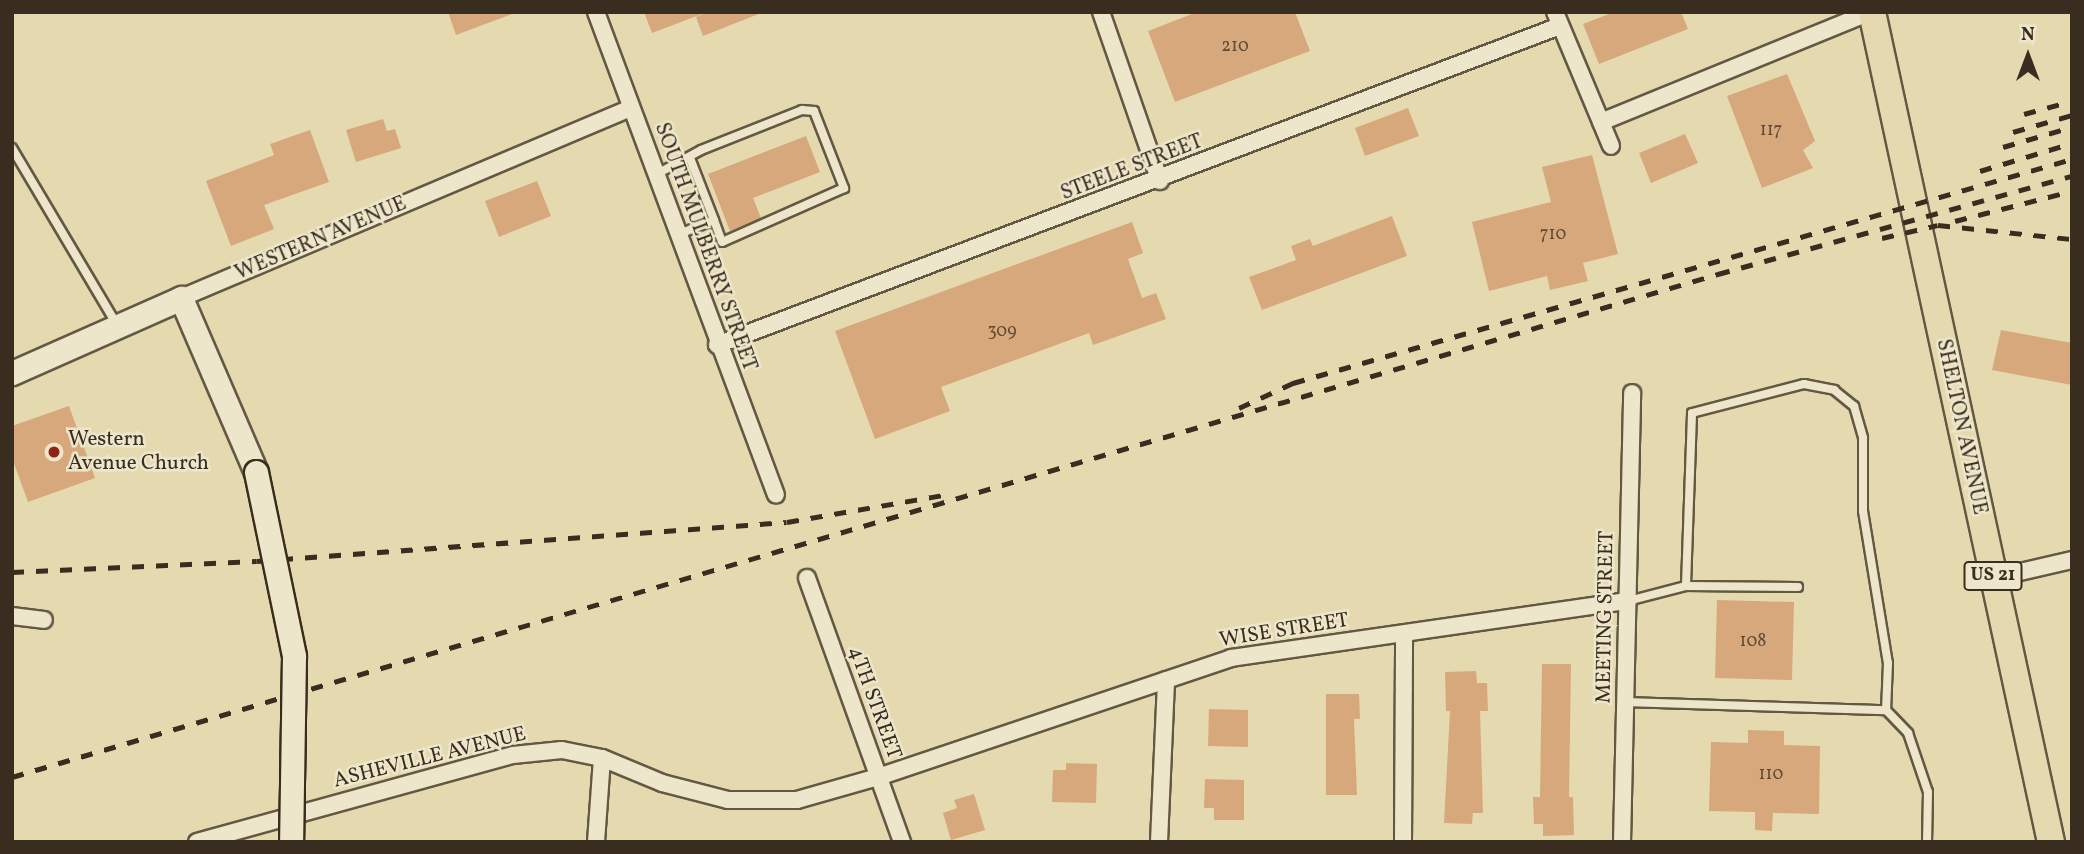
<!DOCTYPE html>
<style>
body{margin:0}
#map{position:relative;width:2084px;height:854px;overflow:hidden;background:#e5d9af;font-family:Vollkorn,serif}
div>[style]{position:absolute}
.building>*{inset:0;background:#d7a87c}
.roads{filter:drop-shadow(2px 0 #635843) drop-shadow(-2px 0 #635843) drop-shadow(0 2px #635843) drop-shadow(0 -2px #635843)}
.lane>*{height:8px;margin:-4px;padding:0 4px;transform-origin:4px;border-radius:4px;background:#eee6cb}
.street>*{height:16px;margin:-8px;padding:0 8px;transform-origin:8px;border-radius:8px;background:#eee6cb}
.secondary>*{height:23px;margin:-11.5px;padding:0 11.5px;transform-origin:11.5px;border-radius:11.5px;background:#eee6cb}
.primary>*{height:26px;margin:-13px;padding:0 13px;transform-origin:13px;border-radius:13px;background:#e5d9af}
.rail>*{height:5px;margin-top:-2.5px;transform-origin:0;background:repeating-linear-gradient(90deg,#382d1f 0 12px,transparent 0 24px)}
.bridges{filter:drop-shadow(2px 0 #382d1f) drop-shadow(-2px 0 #382d1f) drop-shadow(0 2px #382d1f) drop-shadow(0 -2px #382d1f)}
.secondary-bridge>*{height:23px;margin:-11.5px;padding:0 11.5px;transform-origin:11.5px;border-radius:11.5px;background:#eee6cb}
.dots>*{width:19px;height:19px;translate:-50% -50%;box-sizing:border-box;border:4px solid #eee6cb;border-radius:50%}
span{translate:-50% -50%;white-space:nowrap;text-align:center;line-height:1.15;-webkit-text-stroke:5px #eee6cb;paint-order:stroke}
.number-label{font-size:18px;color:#604c36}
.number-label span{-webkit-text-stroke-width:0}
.shield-label span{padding:2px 5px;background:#eee6cb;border:2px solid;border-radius:5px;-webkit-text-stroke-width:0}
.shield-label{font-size:19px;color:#382d1f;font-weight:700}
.street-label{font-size:21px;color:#382d1f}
.poi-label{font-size:21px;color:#382d1f}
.left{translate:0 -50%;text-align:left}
.frame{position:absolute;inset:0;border:14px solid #382d1f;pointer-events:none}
.north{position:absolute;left:1993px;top:21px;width:70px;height:70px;-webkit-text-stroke:5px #eee6cb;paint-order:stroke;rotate:0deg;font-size:19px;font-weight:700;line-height:28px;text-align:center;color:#382d1f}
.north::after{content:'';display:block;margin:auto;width:24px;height:32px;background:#382d1f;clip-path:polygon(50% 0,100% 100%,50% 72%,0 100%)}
</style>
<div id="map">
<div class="building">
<div style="clip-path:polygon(448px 12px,512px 12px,512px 14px,456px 35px)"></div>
<div style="clip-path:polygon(644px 12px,702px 12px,702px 14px,652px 33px)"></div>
<div style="clip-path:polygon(708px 12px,761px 12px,761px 13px,703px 36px,696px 17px)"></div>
<div style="clip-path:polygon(1197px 12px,1295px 12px,1310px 51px,1175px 102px,1148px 31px)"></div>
<div style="clip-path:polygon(1614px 12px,1681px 12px,1688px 29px,1599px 64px,1583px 24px)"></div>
<div style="clip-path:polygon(1787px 74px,1815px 141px,1803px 150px,1813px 168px,1762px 188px,1727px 96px)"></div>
<div style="clip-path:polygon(1408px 108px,1419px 136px,1365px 156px,1355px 128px)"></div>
<div style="clip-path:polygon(383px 119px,387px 131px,395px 129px,401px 148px,356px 162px,346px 130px)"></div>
<div style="clip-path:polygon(310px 130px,329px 182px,264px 205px,274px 229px,231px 246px,206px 181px,274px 155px,270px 144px)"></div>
<div style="clip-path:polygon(1685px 134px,1698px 163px,1651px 183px,1639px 153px)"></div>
<div style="clip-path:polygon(806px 136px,820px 172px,753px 198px,761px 218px,730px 231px,708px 174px)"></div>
<div style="clip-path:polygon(1592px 155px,1618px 254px,1583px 263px,1588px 281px,1550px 290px,1547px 276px,1489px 291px,1472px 222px,1551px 202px,1542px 167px)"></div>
<div style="clip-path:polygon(537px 181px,551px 216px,499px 237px,485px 201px)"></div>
<div style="clip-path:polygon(1392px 216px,1407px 256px,1262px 310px,1249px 277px,1296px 260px,1291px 246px,1310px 239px,1313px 246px)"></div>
<div style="clip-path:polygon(1132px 222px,1143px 253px,1128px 259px,1142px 298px,1156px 293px,1166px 319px,1093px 345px,1089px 333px,941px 387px,950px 411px,875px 439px,835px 331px)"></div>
<div style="clip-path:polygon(2001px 330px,2072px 343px,2072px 385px,1992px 370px)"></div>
<div style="clip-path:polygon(69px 406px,95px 478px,28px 502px,12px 458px,12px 426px)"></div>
<div style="clip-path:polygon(1717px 600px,1794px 602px,1792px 680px,1715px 678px)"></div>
<div style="clip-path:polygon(1542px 664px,1571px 664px,1569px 797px,1573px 797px,1574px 835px,1543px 836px,1543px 824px,1534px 824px,1533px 797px,1540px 797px)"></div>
<div style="clip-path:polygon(1476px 671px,1477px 683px,1487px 683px,1488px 711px,1480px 711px,1483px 813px,1473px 813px,1472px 824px,1444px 823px,1450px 711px,1446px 711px,1445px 672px)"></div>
<div style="clip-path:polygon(1326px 694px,1359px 694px,1360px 719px,1354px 719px,1357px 795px,1326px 795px)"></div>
<div style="clip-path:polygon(1209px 709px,1248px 710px,1248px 747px,1208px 746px)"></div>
<div style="clip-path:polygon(1748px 730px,1784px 731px,1784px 745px,1820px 746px,1819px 814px,1773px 813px,1772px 831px,1755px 830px,1755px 812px,1709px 811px,1711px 742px,1748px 743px)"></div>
<div style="clip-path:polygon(1066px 763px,1097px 764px,1096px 803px,1052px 802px,1053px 770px,1066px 770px)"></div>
<div style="clip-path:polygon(1205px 779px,1244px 780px,1244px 820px,1214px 820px,1214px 808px,1204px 808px)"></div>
<div style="clip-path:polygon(974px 794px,985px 830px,951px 840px,943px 813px,957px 808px,954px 800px)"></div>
</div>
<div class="roads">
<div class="lane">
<div style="left:12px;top:148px;width:204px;rotate:59.3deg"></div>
<div style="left:690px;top:158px;width:66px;rotate:68.8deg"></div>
<div style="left:655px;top:175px;width:52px;rotate:-28.5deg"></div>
<div style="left:701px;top:150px;width:109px;rotate:-21.6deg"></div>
<div style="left:802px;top:110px;width:12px;rotate:5deg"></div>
<div style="left:814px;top:111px;width:83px;rotate:68.7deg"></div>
<div style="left:844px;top:188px;width:133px;rotate:156.1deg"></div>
<div style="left:722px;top:242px;width:23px;rotate:-110deg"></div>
<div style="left:714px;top:220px;width:40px;rotate:158deg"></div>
<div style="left:1686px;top:586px;width:112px;rotate:0.5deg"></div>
<div style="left:1628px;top:601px;width:60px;rotate:-14.5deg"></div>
<div style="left:1686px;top:586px;width:173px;rotate:-88deg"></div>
<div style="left:1692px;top:413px;width:116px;rotate:-14.5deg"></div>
<div style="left:1804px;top:384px;width:31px;rotate:11deg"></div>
<div style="left:1834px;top:390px;width:26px;rotate:39deg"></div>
<div style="left:1854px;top:406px;width:33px;rotate:74deg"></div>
<div style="left:1863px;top:438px;width:73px;rotate:90deg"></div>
<div style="left:1863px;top:511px;width:154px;rotate:80.7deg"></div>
<div style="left:1888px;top:663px;width:47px;rotate:92.4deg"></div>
<div style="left:1625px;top:702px;width:261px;rotate:1.8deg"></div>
<div style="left:1886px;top:710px;width:32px;rotate:46deg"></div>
<div style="left:1908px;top:733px;width:62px;rotate:71.3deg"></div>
<div style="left:1928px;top:792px;width:50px;rotate:91.1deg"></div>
</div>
<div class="street">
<div style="left:596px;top:12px;width:515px;rotate:69.56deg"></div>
<div style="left:1101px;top:12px;width:179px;rotate:70.8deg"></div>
<div style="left:1555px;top:12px;width:145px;rotate:67.3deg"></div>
<div style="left:1601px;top:122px;width:292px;rotate:-22.2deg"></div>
<div style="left:181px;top:298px;width:488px;rotate:-22.9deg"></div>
<div style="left:717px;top:345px;width:901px;rotate:-20.73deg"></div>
<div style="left:807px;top:578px;width:281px;rotate:70.2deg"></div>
<div style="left:1994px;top:578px;width:80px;rotate:-13deg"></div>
<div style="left:12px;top:616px;width:32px;rotate:7deg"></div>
<div style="left:197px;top:842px;width:328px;rotate:-15.4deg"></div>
<div style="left:513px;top:755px;width:49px;rotate:-5.8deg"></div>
<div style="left:562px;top:750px;width:41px;rotate:11.3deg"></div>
<div style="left:602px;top:758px;width:65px;rotate:22.6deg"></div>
<div style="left:662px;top:783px;width:68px;rotate:14.4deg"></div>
<div style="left:728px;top:800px;width:69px"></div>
<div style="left:797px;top:800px;width:84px;rotate:-15.9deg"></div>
<div style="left:878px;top:777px;width:373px;rotate:-18.6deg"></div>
<div style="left:1231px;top:658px;width:401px;rotate:-8.2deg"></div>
<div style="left:596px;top:842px;width:84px;rotate:-85.9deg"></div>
<div style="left:1159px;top:842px;width:162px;rotate:-87.5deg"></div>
<div style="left:1403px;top:842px;width:207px;rotate:-89.7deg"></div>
<div style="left:1622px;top:842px;width:449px;rotate:-88.7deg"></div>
</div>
<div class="secondary">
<div style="left:12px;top:373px;width:185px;rotate:-23.9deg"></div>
<div style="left:181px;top:298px;width:189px;rotate:66.7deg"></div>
</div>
<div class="primary">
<div style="left:1872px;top:12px;width:849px;rotate:77.83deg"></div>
</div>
</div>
<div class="rail">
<div style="left:2024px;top:114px;width:50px;rotate:-15.2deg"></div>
<div style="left:2013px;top:132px;width:61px;rotate:-16.1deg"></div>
<div style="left:2003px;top:147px;width:72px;rotate:-16.2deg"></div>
<div style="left:1980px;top:171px;width:96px;rotate:-16.9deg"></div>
<div style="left:1955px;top:221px;width:121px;rotate:-14.4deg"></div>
<div style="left:1882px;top:238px;width:57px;rotate:-13.1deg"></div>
<div style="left:1938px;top:225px;width:135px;rotate:6deg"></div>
<div style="left:1239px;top:408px;width:60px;rotate:-24.8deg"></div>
<div style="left:1293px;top:383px;width:811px;rotate:-16.04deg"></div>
<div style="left:12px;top:572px;width:245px;rotate:-2.6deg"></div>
<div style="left:257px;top:561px;width:531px;rotate:-4.21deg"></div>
<div style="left:787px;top:522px;width:158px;rotate:-9.8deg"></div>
<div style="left:12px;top:777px;width:1779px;rotate:-16.43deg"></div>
<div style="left:1718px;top:274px;width:367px;rotate:-15.5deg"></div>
</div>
<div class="bridges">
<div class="secondary-bridge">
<div style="left:256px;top:472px;width:188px;rotate:78.3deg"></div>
<div style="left:294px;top:656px;width:186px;rotate:90.9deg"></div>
</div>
</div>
<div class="dots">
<div style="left:54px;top:452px;background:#8f2418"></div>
</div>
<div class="number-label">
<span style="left:1235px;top:47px">210</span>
<span style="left:1771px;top:131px">117</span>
<span style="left:1553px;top:235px">710</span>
<span style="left:1002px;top:332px">309</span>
<span style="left:1753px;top:642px">108</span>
<span style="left:1771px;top:775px">110</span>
</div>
<div class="shield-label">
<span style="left:1993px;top:576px">US 21</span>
</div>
<div class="street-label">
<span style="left:1132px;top:168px;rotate:-21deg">STEELE STREET</span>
<span style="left:321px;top:239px;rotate:-23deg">WESTERN AVENUE</span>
<span style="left:705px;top:247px;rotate:70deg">SOUTH MULBERRY STREET</span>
<span style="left:1961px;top:427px;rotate:78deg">SHELTON AVENUE</span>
<span style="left:1606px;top:617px;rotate:-89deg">MEETING STREET</span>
<span style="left:1284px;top:631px;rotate:-9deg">WISE STREET</span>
<span style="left:874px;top:703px;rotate:70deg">4TH STREET</span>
<span style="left:430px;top:758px;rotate:-14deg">ASHEVILLE AVENUE</span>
</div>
<div class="poi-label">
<span class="left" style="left:68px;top:452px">Western<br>Avenue Church</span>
</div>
<div class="frame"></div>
<div class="north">N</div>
</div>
